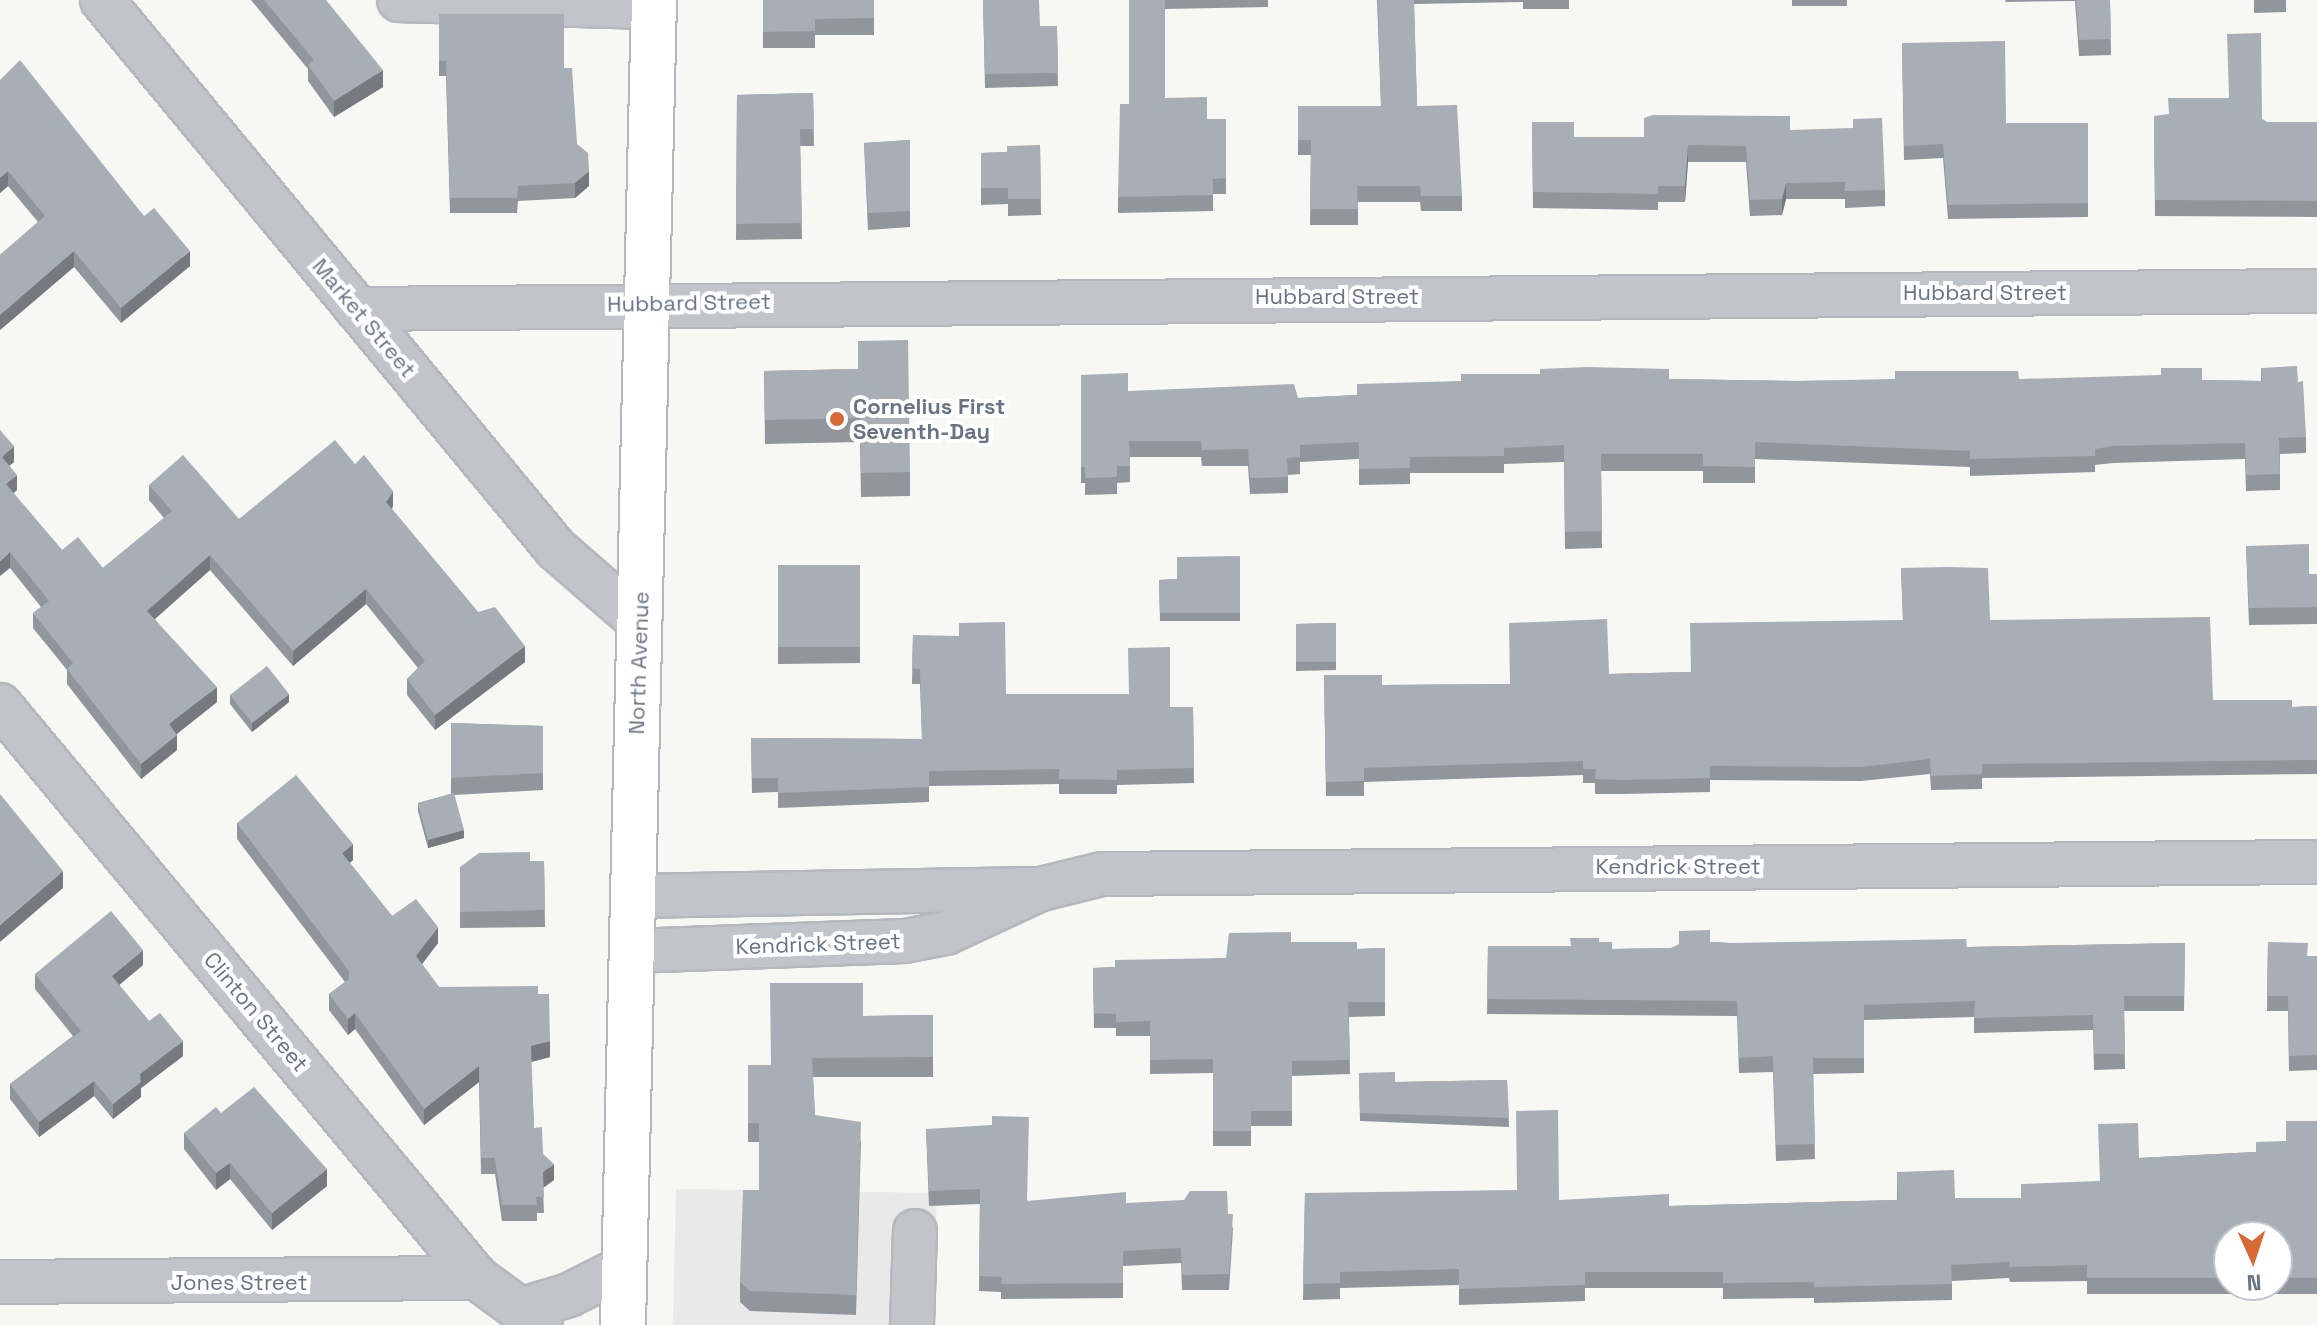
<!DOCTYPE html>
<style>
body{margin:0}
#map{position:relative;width:2317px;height:1325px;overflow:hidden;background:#f7f7f4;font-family:"Space Grotesk",sans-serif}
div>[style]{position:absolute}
.built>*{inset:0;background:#e8e9e8}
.roads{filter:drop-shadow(2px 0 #b4b8bc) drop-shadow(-2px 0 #b4b8bc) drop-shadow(0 2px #b4b8bc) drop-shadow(0 -2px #b4b8bc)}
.minor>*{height:42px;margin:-21px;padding:0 21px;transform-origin:21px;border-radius:21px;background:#c1c4c8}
.major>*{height:44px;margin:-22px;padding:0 22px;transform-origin:22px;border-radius:22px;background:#fff}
.wall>*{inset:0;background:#90969c}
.shaded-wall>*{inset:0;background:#767a7f}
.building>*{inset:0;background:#a8aeb5}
.dots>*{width:22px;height:22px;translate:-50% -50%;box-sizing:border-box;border:4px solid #fff;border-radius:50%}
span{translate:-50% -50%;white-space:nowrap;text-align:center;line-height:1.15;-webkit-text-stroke:8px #fff;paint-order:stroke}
.street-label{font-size:22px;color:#687483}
.poi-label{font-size:22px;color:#687483;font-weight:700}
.left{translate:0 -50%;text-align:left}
.north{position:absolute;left:2213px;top:1221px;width:80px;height:80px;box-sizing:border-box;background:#fff;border:2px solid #c3c7cd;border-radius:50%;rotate:177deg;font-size:22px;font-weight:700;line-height:32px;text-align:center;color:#687483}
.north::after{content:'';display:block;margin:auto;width:28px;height:36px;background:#d76a34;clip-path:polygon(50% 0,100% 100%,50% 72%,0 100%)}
</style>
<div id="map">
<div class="built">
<div style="clip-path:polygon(676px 1189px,937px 1193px,932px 1325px,673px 1325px)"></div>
</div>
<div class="roads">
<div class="minor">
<div style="left:102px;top:0;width:712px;rotate:50.41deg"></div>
<div style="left:556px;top:549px;width:111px;rotate:41deg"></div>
<div style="left:399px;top:0;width:255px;rotate:1.6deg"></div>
<div style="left:357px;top:309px;width:1960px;rotate:-0.53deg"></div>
<div style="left:0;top:705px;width:746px;rotate:50.22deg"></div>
<div style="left:477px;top:1278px;width:79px;rotate:36.3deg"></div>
<div style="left:633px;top:896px;width:399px;rotate:-1deg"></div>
<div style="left:631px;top:951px;width:274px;rotate:-2.1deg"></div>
<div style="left:905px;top:941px;width:42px;rotate:-11deg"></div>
<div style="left:946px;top:933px;width:105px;rotate:-24.9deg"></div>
<div style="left:1041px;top:889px;width:63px;rotate:-13.8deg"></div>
<div style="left:1102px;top:874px;width:1215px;rotate:-0.57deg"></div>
<div style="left:0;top:1282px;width:477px;rotate:-0.5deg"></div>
<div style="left:519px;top:1310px;width:52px;rotate:-16.7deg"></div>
<div style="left:569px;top:1295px;width:60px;rotate:-26.6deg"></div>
<div style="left:912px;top:1325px;width:94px;rotate:-88.2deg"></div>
</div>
<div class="major">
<div style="left:623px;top:1325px;width:1325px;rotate:-88.66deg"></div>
</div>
</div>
<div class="wall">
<div style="clip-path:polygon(251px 0,326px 0,383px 87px,334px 117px,308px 81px,308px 69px)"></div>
<div style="clip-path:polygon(763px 0,874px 0,874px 35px,815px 35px,815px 48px,763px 48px)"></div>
<div style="clip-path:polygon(983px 0,1040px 26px,1057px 26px,1058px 86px,985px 88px)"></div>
<div style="clip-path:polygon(1129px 0,1268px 0,1268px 7px,1165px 9px,1165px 98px,1207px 119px,1226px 119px,1226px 194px,1213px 194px,1213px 211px,1118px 213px,1118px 197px,1129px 104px)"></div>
<div style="clip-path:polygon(1377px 0,1569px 0,1569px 9px,1523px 9px,1523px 2px,1414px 4px,1417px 106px,1462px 196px,1462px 211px,1421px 211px,1420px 202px,1358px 202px,1358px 225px,1310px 225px,1311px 155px,1298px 155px,1298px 106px,1381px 106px)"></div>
<div style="clip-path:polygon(1792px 0,1847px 0,1847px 6px,1792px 6px)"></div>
<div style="clip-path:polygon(2005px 0,2110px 0,2111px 55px,2079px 56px,2075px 1px,2006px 2px)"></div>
<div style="clip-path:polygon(2254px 0,2286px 0,2286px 12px,2254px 13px)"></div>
<div style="clip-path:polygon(439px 14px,564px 68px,577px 144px,589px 186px,575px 198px,518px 201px,517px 213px,450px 213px,446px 76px,439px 76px)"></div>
<div style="clip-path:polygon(1902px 43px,2006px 123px,2088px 123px,2088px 217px,1948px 219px,1943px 158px,1904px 160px)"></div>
<div style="clip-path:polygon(0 80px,144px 216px,190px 266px,121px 323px,74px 267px,0 330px,0 255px,38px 222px,8px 186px,0 193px)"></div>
<div style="clip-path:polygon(813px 93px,814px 146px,800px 146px,802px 239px,736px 240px,737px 95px)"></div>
<div style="clip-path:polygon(2154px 116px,2262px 119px,2267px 122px,2317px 122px,2317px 217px,2155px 216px)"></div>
<div style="clip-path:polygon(1532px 122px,1574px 137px,1644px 137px,1790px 130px,1885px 190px,1885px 206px,1845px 208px,1845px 199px,1786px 199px,1782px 215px,1750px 216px,1746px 162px,1688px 162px,1685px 202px,1658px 202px,1658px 210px,1533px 208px)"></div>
<div style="clip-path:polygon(910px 140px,910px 227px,868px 230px,864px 143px)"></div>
<div style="clip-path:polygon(1040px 145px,1041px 215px,1008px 216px,1008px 204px,981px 205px,981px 153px,1007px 152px)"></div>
<div style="clip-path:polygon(2261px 368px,2298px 382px,2306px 437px,2306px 453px,2280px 454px,2280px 490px,2246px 491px,2245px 459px,2113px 463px,2095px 465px,2095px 472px,1970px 476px,1970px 467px,1755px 459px,1755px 483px,1703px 483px,1703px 471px,1601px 471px,1602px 548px,1565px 549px,1564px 462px,1504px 464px,1504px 473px,1410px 473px,1410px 484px,1359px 485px,1359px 459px,1300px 462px,1300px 474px,1288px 475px,1288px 493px,1250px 494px,1248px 466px,1202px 466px,1201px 457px,1130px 457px,1130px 482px,1117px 483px,1117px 494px,1085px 495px,1085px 483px,1081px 483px,1081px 375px,1128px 391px,1298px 398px,1669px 379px,1797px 381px,2019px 379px,2202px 380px,2261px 381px)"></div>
<div style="clip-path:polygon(858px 369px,910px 472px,910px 496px,861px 497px,860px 442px,765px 444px,764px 371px)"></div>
<div style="clip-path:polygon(0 430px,14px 462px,9px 466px,17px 490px,13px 493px,62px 550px,103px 568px,164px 518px,149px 500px,149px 485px,239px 519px,355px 464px,393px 506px,392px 509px,478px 612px,525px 662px,435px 730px,407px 695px,407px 679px,418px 668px,366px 604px,293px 666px,210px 570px,155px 619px,217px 702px,177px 734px,177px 750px,141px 779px,67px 684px,67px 670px,33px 628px,33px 613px,41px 607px,10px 568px)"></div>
<div style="clip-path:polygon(2246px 546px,2309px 574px,2317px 574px,2317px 624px,2249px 625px)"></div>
<div style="clip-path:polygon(1240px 556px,1240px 621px,1160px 621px,1159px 580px,1177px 579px)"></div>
<div style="clip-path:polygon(778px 565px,860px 565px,860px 663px,778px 664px)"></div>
<div style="clip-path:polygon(1901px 568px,1990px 620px,2213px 700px,2292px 707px,2317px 706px,2317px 774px,1982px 778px,1982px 789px,1931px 790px,1930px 774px,1861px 781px,1710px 780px,1710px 792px,1623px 794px,1595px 794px,1595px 783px,1583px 783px,1583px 775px,1364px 782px,1364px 796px,1326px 796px,1324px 675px,1382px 685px,1510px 684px,1609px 674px,1691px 672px,1903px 620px)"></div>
<div style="clip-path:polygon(1336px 623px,1336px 670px,1296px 671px,1296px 624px)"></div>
<div style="clip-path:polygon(913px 635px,1006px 694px,1170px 707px,1193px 707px,1194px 783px,1117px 785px,1117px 794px,1059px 794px,1059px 784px,929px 786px,929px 802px,778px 808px,778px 792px,752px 793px,751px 738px,922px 739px,920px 684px,912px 684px)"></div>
<div style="clip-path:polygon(230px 695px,289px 702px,252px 732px,230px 704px)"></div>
<div style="clip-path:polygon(451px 723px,543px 726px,543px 790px,454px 795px,464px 838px,428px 848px,418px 811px,418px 803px,451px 794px)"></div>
<div style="clip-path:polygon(237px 823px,353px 860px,350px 863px,392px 916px,438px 943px,422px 964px,439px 987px,538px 994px,550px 1057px,531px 1062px,534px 1128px,543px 1154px,554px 1180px,543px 1188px,544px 1213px,537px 1213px,537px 1221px,502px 1221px,495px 1174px,481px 1174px,479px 1082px,424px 1125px,355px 1029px,348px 1035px,329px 1010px,329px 994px,345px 982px,237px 839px)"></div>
<div style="clip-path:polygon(530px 861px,544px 861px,545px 927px,460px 928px,460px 867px)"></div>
<div style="clip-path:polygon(1291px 942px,1357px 949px,1385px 948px,1385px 1016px,1349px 1017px,1350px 1074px,1292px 1076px,1292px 1126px,1251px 1126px,1251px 1146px,1213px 1146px,1213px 1073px,1150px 1074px,1150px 1036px,1116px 1036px,1116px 1028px,1094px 1028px,1093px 968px,1115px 967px,1226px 958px)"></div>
<div style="clip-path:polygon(1599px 942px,1612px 949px,1671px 948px,1710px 942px,1730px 943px,1967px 947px,2185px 943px,2184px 1011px,2124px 1011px,2125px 1069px,2094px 1070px,2093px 1030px,1974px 1033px,1974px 1017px,1864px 1020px,1864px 1073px,1813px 1074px,1815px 1159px,1776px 1161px,1773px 1072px,1739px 1073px,1737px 1016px,1487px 1014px,1488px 946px,1571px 946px)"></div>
<div style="clip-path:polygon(2268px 942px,2307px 956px,2317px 956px,2317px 1070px,2289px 1071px,2288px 1011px,2267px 1011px)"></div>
<div style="clip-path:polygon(143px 965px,119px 985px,149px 1021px,183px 1056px,141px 1088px,141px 1097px,113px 1119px,94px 1096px,39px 1137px,10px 1099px,10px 1084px,73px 1036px,35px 989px,35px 974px)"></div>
<div style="clip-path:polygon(933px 1015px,933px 1077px,813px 1077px,815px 1115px,861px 1141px,856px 1315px,750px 1311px,740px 1302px,740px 1282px,759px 1190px,759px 1142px,748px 1142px,748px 1065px,771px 1065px,863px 1016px)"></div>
<div style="clip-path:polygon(1359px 1073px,1395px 1082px,1507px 1080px,1509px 1127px,1360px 1121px)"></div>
<div style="clip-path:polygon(221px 1113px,327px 1186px,272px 1230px,230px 1179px,216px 1190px,184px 1149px,184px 1133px)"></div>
<div style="clip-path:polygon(evenodd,2317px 1121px,2317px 1294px,2087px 1294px,2087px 1281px,2010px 1282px,2009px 1278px,1952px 1281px,1952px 1300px,1814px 1303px,1814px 1298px,1723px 1299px,1723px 1288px,1585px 1288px,1585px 1301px,1459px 1305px,1459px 1285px,1340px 1288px,1340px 1299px,1303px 1300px,1305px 1193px,1559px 1200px,1669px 1206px,1897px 1200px,1897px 1172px,1955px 1198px,2021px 1198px,2099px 1181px,2139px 1158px,2256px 1152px,2286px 1141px,2317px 1121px,2229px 1237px,2277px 1237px,2277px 1285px,2229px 1285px,2229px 1237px)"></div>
<div style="clip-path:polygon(926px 1129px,1028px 1201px,1126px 1203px,1228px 1214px,1233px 1229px,1229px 1290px,1182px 1290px,1181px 1263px,1123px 1266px,1123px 1298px,1001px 1299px,1001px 1292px,979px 1291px,980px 1204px,929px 1206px)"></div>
</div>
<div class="shaded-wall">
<div style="clip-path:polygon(383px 70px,383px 87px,334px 117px,334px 101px)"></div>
<div style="clip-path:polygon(1688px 145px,1688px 162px,1685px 202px,1685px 186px)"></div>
<div style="clip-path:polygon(8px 171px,8px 186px,0 193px,0 178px)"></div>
<div style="clip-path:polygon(589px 171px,589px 186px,575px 198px,575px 183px)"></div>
<div style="clip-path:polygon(1786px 183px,1786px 199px,1782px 215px,1782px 199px)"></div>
<div style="clip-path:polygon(74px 251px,74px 267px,0 330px,0 315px)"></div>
<div style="clip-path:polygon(190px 251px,190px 266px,121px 323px,121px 308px)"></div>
<div style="clip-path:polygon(14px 446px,14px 462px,2px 472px,2px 457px)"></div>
<div style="clip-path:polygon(17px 475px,17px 490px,6px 500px,6px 484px)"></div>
<div style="clip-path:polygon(393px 491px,393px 506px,386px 517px,386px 502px)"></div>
<div style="clip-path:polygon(10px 552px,10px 568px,0 576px,0 561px)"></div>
<div style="clip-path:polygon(210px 555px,210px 570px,147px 626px,147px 611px)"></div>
<div style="clip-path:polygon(366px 589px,366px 604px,293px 666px,293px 651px)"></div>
<div style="clip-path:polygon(525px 646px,525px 662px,435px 730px,435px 715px)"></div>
<div style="clip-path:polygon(217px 687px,217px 702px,169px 740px,169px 724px)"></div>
<div style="clip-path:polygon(289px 694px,289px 702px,252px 732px,252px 723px)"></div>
<div style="clip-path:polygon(177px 735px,177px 750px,141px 779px,141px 764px)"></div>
<div style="clip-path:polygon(464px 830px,464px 838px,428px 848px,428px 840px)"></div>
<div style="clip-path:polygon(353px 844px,353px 860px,342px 869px,342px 853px)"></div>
<div style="clip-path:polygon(63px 871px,63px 888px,0 942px,0 925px)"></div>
<div style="clip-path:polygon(438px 927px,438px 943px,416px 972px,416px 956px)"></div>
<div style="clip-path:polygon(143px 950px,143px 965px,112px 991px,112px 976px)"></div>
<div style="clip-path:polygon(355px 1013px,355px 1029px,348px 1035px,348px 1019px)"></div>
<div style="clip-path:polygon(183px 1041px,183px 1056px,141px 1088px,141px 1097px,113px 1119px,113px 1104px,140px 1074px)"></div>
<div style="clip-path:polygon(550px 1041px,550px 1057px,531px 1062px,531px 1046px)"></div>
<div style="clip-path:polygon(479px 1066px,479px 1082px,424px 1125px,424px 1109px)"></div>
<div style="clip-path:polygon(94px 1081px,94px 1096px,39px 1137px,39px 1122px)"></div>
<div style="clip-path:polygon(230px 1163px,230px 1179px,216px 1190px,216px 1173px)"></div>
<div style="clip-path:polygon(554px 1164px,554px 1180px,543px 1188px,543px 1172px)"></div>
<div style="clip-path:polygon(327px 1169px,327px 1186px,272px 1230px,272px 1213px)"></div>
</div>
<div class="building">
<div style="clip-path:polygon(264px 0,326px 0,383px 70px,334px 101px,308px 65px,314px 60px)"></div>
<div style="clip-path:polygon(763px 0,874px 0,874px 18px,815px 19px,815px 31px,763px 32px)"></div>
<div style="clip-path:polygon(983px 0,1039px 0,1040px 26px,1057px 26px,1058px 73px,985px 74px)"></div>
<div style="clip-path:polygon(1129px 0,1165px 0,1165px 98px,1207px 97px,1207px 119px,1226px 119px,1226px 178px,1213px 179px,1213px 195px,1118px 197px,1120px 104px,1129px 104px)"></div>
<div style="clip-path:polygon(1378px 0,1414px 0,1417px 106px,1457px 105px,1462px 196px,1421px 196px,1420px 186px,1357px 186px,1358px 209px,1310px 209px,1311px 140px,1298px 140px,1298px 106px,1381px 106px)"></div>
<div style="clip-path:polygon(2076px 0,2110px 0,2111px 39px,2079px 40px)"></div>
<div style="clip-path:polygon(439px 14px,564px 14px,564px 68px,572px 68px,577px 144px,588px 153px,589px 171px,575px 183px,518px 186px,517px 198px,450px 198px,446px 61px,439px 61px)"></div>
<div style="clip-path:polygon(2261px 33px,2262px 119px,2267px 122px,2317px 122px,2317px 201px,2155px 200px,2154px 116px,2169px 114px,2168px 98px,2229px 98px,2227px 34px)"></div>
<div style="clip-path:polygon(2005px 41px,2006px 123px,2088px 123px,2088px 203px,1948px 205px,1943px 144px,1904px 146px,1902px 43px)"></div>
<div style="clip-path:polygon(20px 60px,144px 216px,154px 208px,190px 251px,121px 308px,74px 251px,0 315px,0 255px,45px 216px,8px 171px,0 178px,0 80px)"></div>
<div style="clip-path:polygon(813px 93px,814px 129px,800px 129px,802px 223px,736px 224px,737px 95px)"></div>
<div style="clip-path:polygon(1653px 115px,1790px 116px,1790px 130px,1853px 128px,1853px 119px,1882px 118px,1885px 190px,1845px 191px,1845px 182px,1786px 183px,1782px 199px,1750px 200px,1746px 146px,1688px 145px,1685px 186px,1658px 186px,1658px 194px,1533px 192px,1532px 122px,1574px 122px,1574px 137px,1644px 137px,1644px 118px)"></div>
<div style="clip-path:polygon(910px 140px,910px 211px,868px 213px,864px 143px)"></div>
<div style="clip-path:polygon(1040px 145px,1041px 199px,1008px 199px,1008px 188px,981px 188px,981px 153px,1007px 152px,1007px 146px)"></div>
<div style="clip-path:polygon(908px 340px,910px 472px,861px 473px,860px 418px,765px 420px,764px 371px,858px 369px,858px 341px)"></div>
<div style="clip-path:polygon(2297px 366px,2298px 382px,2303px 381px,2306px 437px,2279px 438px,2280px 474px,2246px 475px,2245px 443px,2113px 446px,2095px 449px,2095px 456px,1970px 459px,1970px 451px,1755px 442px,1755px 467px,1703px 466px,1703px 454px,1601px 454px,1602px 531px,1565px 532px,1564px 445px,1504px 448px,1504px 456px,1410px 457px,1410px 468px,1359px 469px,1359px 442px,1300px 445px,1300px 457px,1287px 458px,1288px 477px,1250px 478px,1248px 449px,1202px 450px,1201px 441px,1129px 441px,1130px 466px,1117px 466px,1117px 477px,1085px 478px,1085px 467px,1081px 467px,1081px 375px,1128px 373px,1128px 391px,1294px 384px,1298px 398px,1357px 395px,1357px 384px,1461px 381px,1461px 374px,1540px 374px,1540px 369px,1588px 367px,1669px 369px,1669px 379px,1797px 381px,1895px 379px,1895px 371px,2018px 371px,2019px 379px,2161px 375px,2161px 368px,2202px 368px,2202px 380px,2262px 381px,2261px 368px)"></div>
<div style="clip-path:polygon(0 430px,14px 446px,2px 457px,17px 475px,6px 484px,62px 550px,78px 537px,103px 568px,172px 511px,149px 485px,183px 455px,239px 519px,335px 440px,355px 464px,364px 455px,393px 491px,386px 502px,478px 612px,495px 607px,525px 646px,435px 715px,407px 679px,425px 661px,366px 589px,293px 651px,210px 555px,147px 611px,217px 687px,169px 724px,177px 735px,141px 764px,67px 669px,73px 663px,33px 613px,49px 601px,10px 552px,0 561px)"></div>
<div style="clip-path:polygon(2309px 544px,2309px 574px,2317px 574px,2317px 607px,2249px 608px,2246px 546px)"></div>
<div style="clip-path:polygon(1240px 556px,1240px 613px,1160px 613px,1159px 580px,1177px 579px,1177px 557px)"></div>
<div style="clip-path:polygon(778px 565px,860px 565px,860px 647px,778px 647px)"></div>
<div style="clip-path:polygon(1948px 567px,1988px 568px,1990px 620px,2210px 617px,2213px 700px,2292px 700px,2292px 707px,2317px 706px,2317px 760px,1982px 764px,1982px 774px,1931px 776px,1930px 759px,1861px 767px,1710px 766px,1710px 778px,1623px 780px,1595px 779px,1596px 769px,1583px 769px,1583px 761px,1364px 768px,1364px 781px,1326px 782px,1324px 675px,1382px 675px,1382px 685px,1510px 684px,1509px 623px,1607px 619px,1609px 674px,1691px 672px,1690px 623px,1903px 620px,1901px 568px)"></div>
<div style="clip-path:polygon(1005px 622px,1006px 694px,1129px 694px,1128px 648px,1170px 647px,1170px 707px,1193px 707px,1194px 768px,1117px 770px,1117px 780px,1059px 779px,1059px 769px,929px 771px,929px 787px,778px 793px,778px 778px,752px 778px,751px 738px,922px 739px,920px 669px,912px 669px,913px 635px,959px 636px,959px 623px)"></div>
<div style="clip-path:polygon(1336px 623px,1336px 662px,1296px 662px,1296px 624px)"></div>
<div style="clip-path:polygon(267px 666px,289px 694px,252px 723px,230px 695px)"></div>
<div style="clip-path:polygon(451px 723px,543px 726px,543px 773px,451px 778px)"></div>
<div style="clip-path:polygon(296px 775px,353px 844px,342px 853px,392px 916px,416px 899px,438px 927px,416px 956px,439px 987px,538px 986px,538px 994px,549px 994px,550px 1041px,531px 1046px,534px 1128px,542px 1127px,543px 1154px,554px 1164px,543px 1172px,544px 1197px,536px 1197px,537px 1205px,502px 1205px,495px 1158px,481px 1158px,479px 1066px,424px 1109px,355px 1013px,348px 1019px,329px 994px,349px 979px,349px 971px,237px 823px)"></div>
<div style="clip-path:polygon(454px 793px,464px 830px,428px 840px,418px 803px)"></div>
<div style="clip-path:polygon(0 794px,63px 871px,0 925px)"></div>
<div style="clip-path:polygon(530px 852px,530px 861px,544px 861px,545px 910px,460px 912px,460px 867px,479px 853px)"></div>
<div style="clip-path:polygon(111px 911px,143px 950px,112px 976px,149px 1021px,160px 1013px,183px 1041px,140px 1074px,141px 1082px,113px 1104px,94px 1081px,39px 1122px,10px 1084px,81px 1031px,35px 974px)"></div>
<div style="clip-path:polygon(1710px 930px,1710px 942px,1730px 943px,1966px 939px,1967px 947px,2185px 943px,2184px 996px,2124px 996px,2125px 1054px,2094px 1054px,2093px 1015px,1974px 1018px,1975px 1001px,1864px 1005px,1864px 1058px,1813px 1058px,1815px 1144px,1776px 1145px,1773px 1056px,1739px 1058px,1737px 1001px,1487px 999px,1488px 946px,1571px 946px,1570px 938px,1599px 938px,1599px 942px,1612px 942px,1612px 949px,1671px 948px,1679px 944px,1679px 931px)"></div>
<div style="clip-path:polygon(1291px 932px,1291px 942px,1357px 942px,1357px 949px,1385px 948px,1385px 1002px,1348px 1002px,1350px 1060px,1292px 1061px,1292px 1111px,1251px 1111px,1251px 1131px,1213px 1131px,1213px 1059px,1150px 1060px,1150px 1021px,1116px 1022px,1116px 1014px,1094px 1013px,1093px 968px,1115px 967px,1115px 960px,1226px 958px,1229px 933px)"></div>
<div style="clip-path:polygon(2268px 942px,2308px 943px,2307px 956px,2317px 956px,2317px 1055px,2289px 1056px,2288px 996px,2267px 996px)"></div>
<div style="clip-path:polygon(770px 983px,863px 983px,863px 1016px,933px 1015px,933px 1057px,812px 1058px,815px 1115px,861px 1122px,856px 1295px,750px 1291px,740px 1282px,743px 1190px,759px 1190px,759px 1123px,748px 1123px,748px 1065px,771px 1065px)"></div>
<div style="clip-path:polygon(1395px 1072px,1395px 1082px,1507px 1080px,1509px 1118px,1360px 1113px,1359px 1073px)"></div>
<div style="clip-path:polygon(254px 1087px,327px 1169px,272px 1213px,230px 1163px,216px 1173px,184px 1133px,216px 1107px,221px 1113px)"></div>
<div style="clip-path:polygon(1558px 1110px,1559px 1200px,1669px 1194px,1669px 1206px,1898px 1200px,1897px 1172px,1954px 1170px,1955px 1198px,2021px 1198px,2021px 1184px,2100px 1181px,2098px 1124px,2138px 1123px,2139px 1158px,2256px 1152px,2256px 1142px,2286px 1141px,2286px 1121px,2317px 1121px,2317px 1278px,2277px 1278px,2277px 1237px,2229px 1237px,2229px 1278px,2087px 1278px,2087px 1265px,2010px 1267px,2009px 1262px,1951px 1265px,1952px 1284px,1814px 1287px,1814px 1282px,1723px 1283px,1723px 1272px,1585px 1272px,1585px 1285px,1459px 1289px,1459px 1269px,1340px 1272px,1340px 1283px,1303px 1284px,1305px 1193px,1517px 1190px,1516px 1111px)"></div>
<div style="clip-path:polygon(992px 1116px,1029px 1117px,1027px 1201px,1126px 1192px,1126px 1203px,1184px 1200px,1190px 1191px,1227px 1191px,1228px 1214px,1233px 1214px,1229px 1274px,1182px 1275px,1181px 1248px,1123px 1251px,1123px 1283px,1001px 1284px,1002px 1277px,979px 1276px,980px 1189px,929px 1191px,926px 1129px,992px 1125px)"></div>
</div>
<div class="dots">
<div style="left:837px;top:419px;background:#d76a34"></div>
</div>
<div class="street-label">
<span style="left:1985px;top:293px">Hubbard Street</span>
<span style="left:1337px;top:297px">Hubbard Street</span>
<span style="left:689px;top:303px;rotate:-1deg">Hubbard Street</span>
<span style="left:364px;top:318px;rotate:50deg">Market Street</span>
<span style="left:639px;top:663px;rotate:-88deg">North Avenue</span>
<span style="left:1678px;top:867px">Kendrick Street</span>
<span style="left:818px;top:944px;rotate:-2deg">Kendrick Street</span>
<span style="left:256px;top:1012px;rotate:50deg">Clinton Street</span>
<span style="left:239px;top:1283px">Jones Street</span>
</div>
<div class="poi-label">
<span class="left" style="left:853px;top:419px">Cornelius First<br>Seventh-Day</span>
</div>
<div class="north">N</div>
</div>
